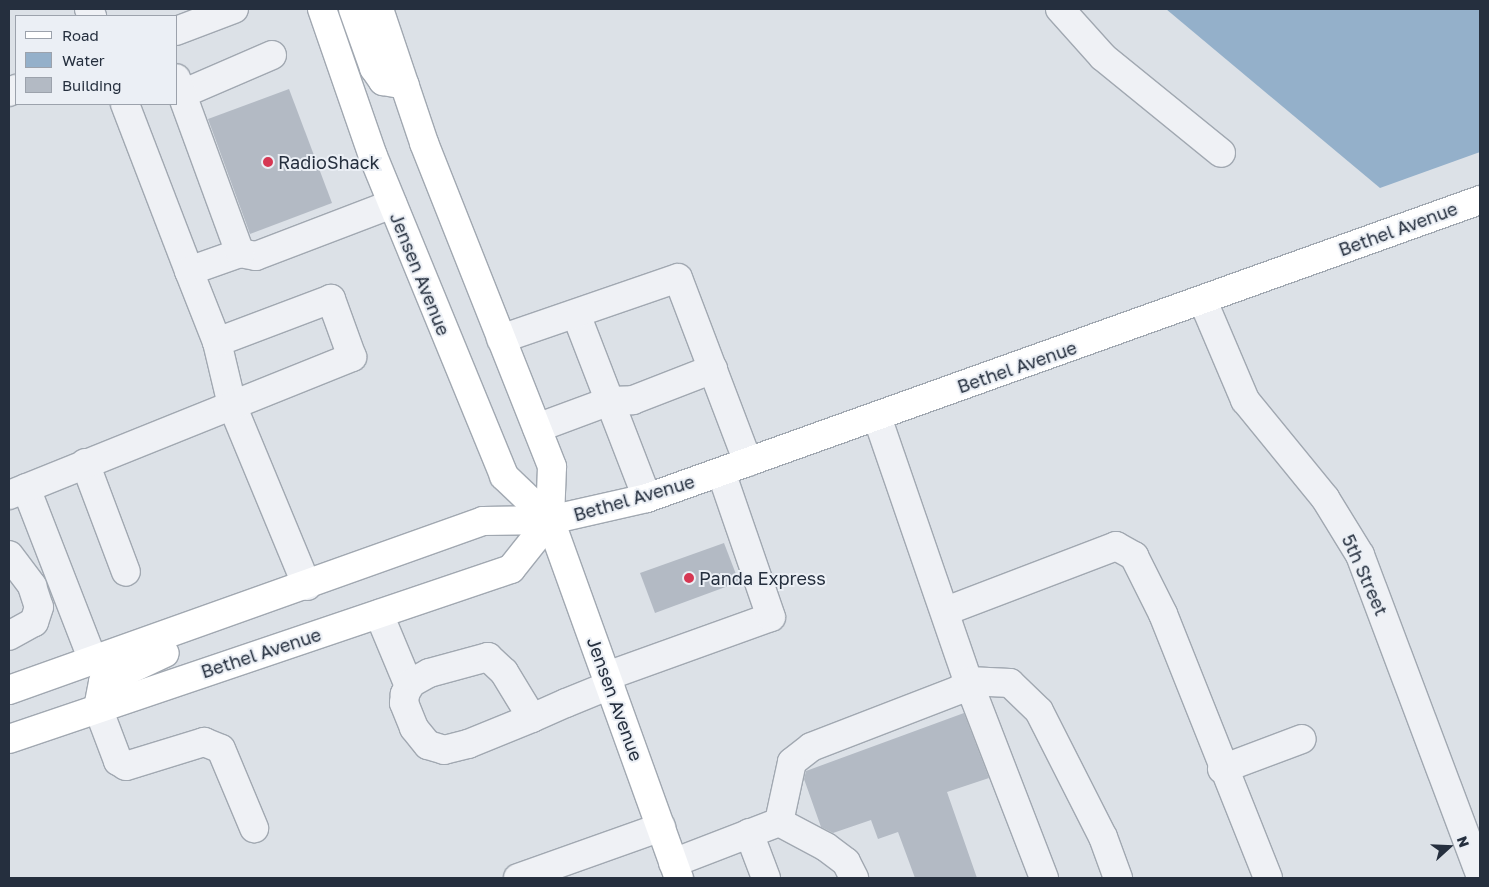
<!DOCTYPE html>
<style>
body{margin:0}
#map{position:relative;width:1489px;height:887px;overflow:hidden;background:#dce1e7;font-family:"Golos Text",sans-serif}
div>[style]{position:absolute}
.water>*{inset:0;background:#94b0ca}
.building>*{inset:0;background:#b3bac4}
.roads{filter:drop-shadow(1px 0 #a1a8b1) drop-shadow(-1px 0 #a1a8b1) drop-shadow(0 1px #a1a8b1) drop-shadow(0 -1px #a1a8b1)}
.minor>*{height:28px;margin:-14px;padding:0 14px;transform-origin:14px;border-radius:14px;background:#eff1f5}
.major>*{height:28px;margin:-14px;padding:0 14px;transform-origin:14px;border-radius:14px;background:#fff}
.dots>*{width:14px;height:14px;translate:-50% -50%;box-sizing:border-box;border:2px solid #ebeff5;border-radius:50%}
span{translate:-50% -50%;white-space:nowrap;text-align:center;line-height:1.15;-webkit-text-stroke:4px #ebeff5;paint-order:stroke}
.poi-label{font-size:18px;color:#252f3e}
.left{translate:0 -50%;text-align:left}
.street-label{font-size:18px;color:#252f3e}
.frame{position:absolute;inset:0;border:10px solid #252f3e;pointer-events:none}
.legend{position:absolute;left:15px;top:15px;width:162px;height:90px;box-sizing:border-box;background:#ebeff5;border:1px solid #9ca2ac;margin:0;padding:6px 9px;list-style:none;font-size:15px;color:#252f3e}
.legend li{display:flex;align-items:center;gap:10px;height:25px}
.legend b{width:25px;border:1px solid #9ca2ac}
.north{position:absolute;left:1424px;top:822px;width:50px;height:50px;-webkit-text-stroke:4px #ebeff5;paint-order:stroke;rotate:70deg;font-size:14px;font-weight:700;line-height:20px;text-align:center;color:#252f3e}
.north::after{content:'';display:block;margin:auto;width:18px;height:22px;background:#252f3e;clip-path:polygon(50% 0,100% 100%,50% 72%,0 100%)}
</style>
<div id="map">
<div class="water">
<div style="clip-path:polygon(1166px 9px,1480px 9px,1480px 152px,1380px 188px)"></div>
</div>
<div class="building">
<div style="clip-path:polygon(289px 89px,332px 203px,250px 234px,208px 119px)"></div>
<div style="clip-path:polygon(724px 543px,739px 582px,655px 613px,640px 573px)"></div>
<div style="clip-path:polygon(964px 713px,989px 778px,947px 792px,977px 878px,915px 878px,898px 832px,878px 839px,871px 820px,833px 833px,821px 827px,804px 779px,806px 771px)"></div>
</div>
<div class="roads">
<div class="minor">
<div style="left:89px;top:9px;width:8px;rotate:67deg"></div>
<div style="left:1060px;top:9px;width:64px;rotate:48.1deg"></div>
<div style="left:1103px;top:57px;width:152px;rotate:39.1deg"></div>
<div style="left:176px;top:31px;width:62px;rotate:-20.8deg"></div>
<div style="left:9px;top:92px;width:8px;rotate:-23deg"></div>
<div style="left:182px;top:94px;width:98px;rotate:-23.4deg"></div>
<div style="left:125px;top:104px;width:179px;rotate:69deg"></div>
<div style="left:240px;top:253px;width:16px;rotate:11deg"></div>
<div style="left:256px;top:256px;width:146px;rotate:-20.9deg"></div>
<div style="left:1203px;top:301px;width:108px;rotate:67deg"></div>
<div style="left:1245px;top:400px;width:127px;rotate:50.8deg"></div>
<div style="left:1325px;top:498px;width:67px;rotate:58.4deg"></div>
<div style="left:1360px;top:555px;width:342px;rotate:69.4deg"></div>
<div style="left:576px;top:314px;width:197px;rotate:68.9deg"></div>
<div style="left:501px;top:339px;width:187px;rotate:-19deg"></div>
<div style="left:678px;top:278px;width:197px;rotate:69.2deg"></div>
<div style="left:217px;top:342px;width:65px;rotate:76.6deg"></div>
<div style="left:232px;top:405px;width:196px;rotate:67.5deg"></div>
<div style="left:537px;top:428px;width:78px;rotate:-20.3deg"></div>
<div style="left:610px;top:401px;width:23px;rotate:-2deg"></div>
<div style="left:633px;top:400px;width:86px;rotate:-21.2deg"></div>
<div style="left:85px;top:463px;width:116px;rotate:69.4deg"></div>
<div style="left:26px;top:488px;width:186px;rotate:68.8deg"></div>
<div style="left:9px;top:495px;width:370px;rotate:-21.9deg"></div>
<div style="left:352px;top:357px;width:62px;rotate:-109.9deg"></div>
<div style="left:331px;top:299px;width:122px;rotate:159.3deg"></div>
<div style="left:217px;top:342px;width:76px;rotate:-111.5deg"></div>
<div style="left:189px;top:271px;width:54px;rotate:-19.4deg"></div>
<div style="left:240px;top:253px;width:186px;rotate:-110.1deg"></div>
<div style="left:9px;top:555px;width:39px;rotate:53deg"></div>
<div style="left:32px;top:586px;width:22px;rotate:72deg"></div>
<div style="left:39px;top:607px;width:16px;rotate:108deg"></div>
<div style="left:34px;top:622px;width:29px;rotate:151deg"></div>
<div style="left:946px;top:611px;width:182px;rotate:-20.9deg"></div>
<div style="left:1116px;top:546px;width:21px;rotate:29deg"></div>
<div style="left:1134px;top:556px;width:65px;rotate:63.4deg"></div>
<div style="left:1163px;top:614px;width:284px;rotate:68.3deg"></div>
<div style="left:379px;top:614px;width:78px;rotate:67.4deg"></div>
<div style="left:607px;top:676px;width:174px;rotate:-19.8deg"></div>
<div style="left:771px;top:617px;width:153px;rotate:-109deg"></div>
<div style="left:98px;top:708px;width:57px;rotate:69.3deg"></div>
<div style="left:118px;top:761px;width:9px;rotate:32deg"></div>
<div style="left:126px;top:766px;width:82px;rotate:-17.1deg"></div>
<div style="left:204px;top:742px;width:18px;rotate:22deg"></div>
<div style="left:221px;top:749px;width:86px;rotate:67.3deg"></div>
<div style="left:532px;top:718px;width:54px;rotate:-121.3deg"></div>
<div style="left:504px;top:672px;width:22px;rotate:-137deg"></div>
<div style="left:488px;top:657px;width:61px;rotate:164.8deg"></div>
<div style="left:429px;top:673px;width:21px;rotate:151deg"></div>
<div style="left:411px;top:683px;width:13px;rotate:119deg"></div>
<div style="left:405px;top:694px;width:9px;rotate:96deg"></div>
<div style="left:404px;top:703px;width:27px;rotate:68deg"></div>
<div style="left:414px;top:728px;width:22px;rotate:51deg"></div>
<div style="left:428px;top:745px;width:17px;rotate:17deg"></div>
<div style="left:444px;top:750px;width:25px;rotate:-14deg"></div>
<div style="left:468px;top:744px;width:69px;rotate:-22.1deg"></div>
<div style="left:532px;top:718px;width:37px;rotate:-24deg"></div>
<div style="left:566px;top:703px;width:48px;rotate:-22.2deg"></div>
<div style="left:1222px;top:769px;width:85px;rotate:-20.6deg"></div>
<div style="left:779px;top:822px;width:53px;rotate:28deg"></div>
<div style="left:826px;top:847px;width:25px;rotate:37deg"></div>
<div style="left:846px;top:862px;width:18px;rotate:63deg"></div>
<div style="left:749px;top:833px;width:48px;rotate:69.3deg"></div>
<div style="left:673px;top:863px;width:114px;rotate:-21.1deg"></div>
<div style="left:779px;top:822px;width:61px;rotate:-77.8deg"></div>
<div style="left:792px;top:762px;width:24px;rotate:-38deg"></div>
<div style="left:811px;top:747px;width:159px;rotate:-21.1deg"></div>
<div style="left:959px;top:690px;width:13px;rotate:-45deg"></div>
<div style="left:968px;top:681px;width:280px;rotate:-109deg"></div>
<div style="left:518px;top:878px;width:152px;rotate:-19.6deg"></div>
<div style="left:1044px;top:878px;width:211px;rotate:-111.1deg"></div>
<div style="left:968px;top:681px;width:42px;rotate:2.7deg"></div>
<div style="left:1010px;top:683px;width:40px;rotate:44deg"></div>
<div style="left:1039px;top:711px;width:141px;rotate:63.1deg"></div>
<div style="left:1103px;top:837px;width:44px;rotate:69.9deg"></div>
</div>
<div class="major">
<div style="left:322px;top:9px;width:156px;rotate:70.9deg"></div>
<div style="left:373px;top:156px;width:346px;rotate:67.7deg"></div>
<div style="left:504px;top:476px;width:64px;rotate:43.7deg"></div>
<div style="left:353px;top:9px;width:63px;rotate:70.4deg"></div>
<div style="left:374px;top:68px;width:16px;rotate:55deg"></div>
<div style="left:383px;top:81px;width:22px;rotate:10deg"></div>
<div style="left:379px;top:9px;width:141px;rotate:71.4deg"></div>
<div style="left:424px;top:143px;width:348px;rotate:68.4deg"></div>
<div style="left:552px;top:467px;width:53px;rotate:92.2deg"></div>
<div style="left:550px;top:520px;width:381px;rotate:70.2deg"></div>
<div style="left:9px;top:690px;width:503px;rotate:-19.62deg"></div>
<div style="left:483px;top:521px;width:67px;rotate:-0.9deg"></div>
<div style="left:550px;top:520px;width:99px;rotate:-12.8deg"></div>
<div style="left:647px;top:498px;width:885px;rotate:-19.68deg"></div>
<div style="left:98px;top:708px;width:26px;rotate:-79deg"></div>
<div style="left:103px;top:682px;width:68px;rotate:-25.1deg"></div>
<div style="left:9px;top:739px;width:530px;rotate:-18.71deg"></div>
<div style="left:511px;top:569px;width:63px;rotate:-51.5deg"></div>
</div>
</div>
<div class="dots">
<div style="left:268px;top:162px;background:#d63753"></div>
<div style="left:689px;top:578px;background:#d63753"></div>
</div>
<div class="poi-label">
<span class="left" style="left:278px;top:162px">RadioShack</span>
<span class="left" style="left:699px;top:578px">Panda Express</span>
</div>
<div class="street-label">
<span style="left:1398px;top:229px;rotate:-20deg">Bethel Avenue</span>
<span style="left:420px;top:274px;rotate:68deg">Jensen Avenue</span>
<span style="left:1017px;top:367px;rotate:-19deg">Bethel Avenue</span>
<span style="left:634px;top:498px;rotate:-16deg">Bethel Avenue</span>
<span style="left:1365px;top:575px;rotate:66deg">5th Street</span>
<span style="left:261px;top:653px;rotate:-18deg">Bethel Avenue</span>
<span style="left:615px;top:699px;rotate:70deg">Jensen Avenue</span>
</div>
<div class="frame"></div>
<ul class="legend">
<li><b style="height:6px;background:#fff"></b>Road</li>
<li><b style="height:14px;background:#94b0ca"></b>Water</li>
<li><b style="height:14px;background:#b3bac4"></b>Building</li>
</ul>
<div class="north">N</div>
</div>
